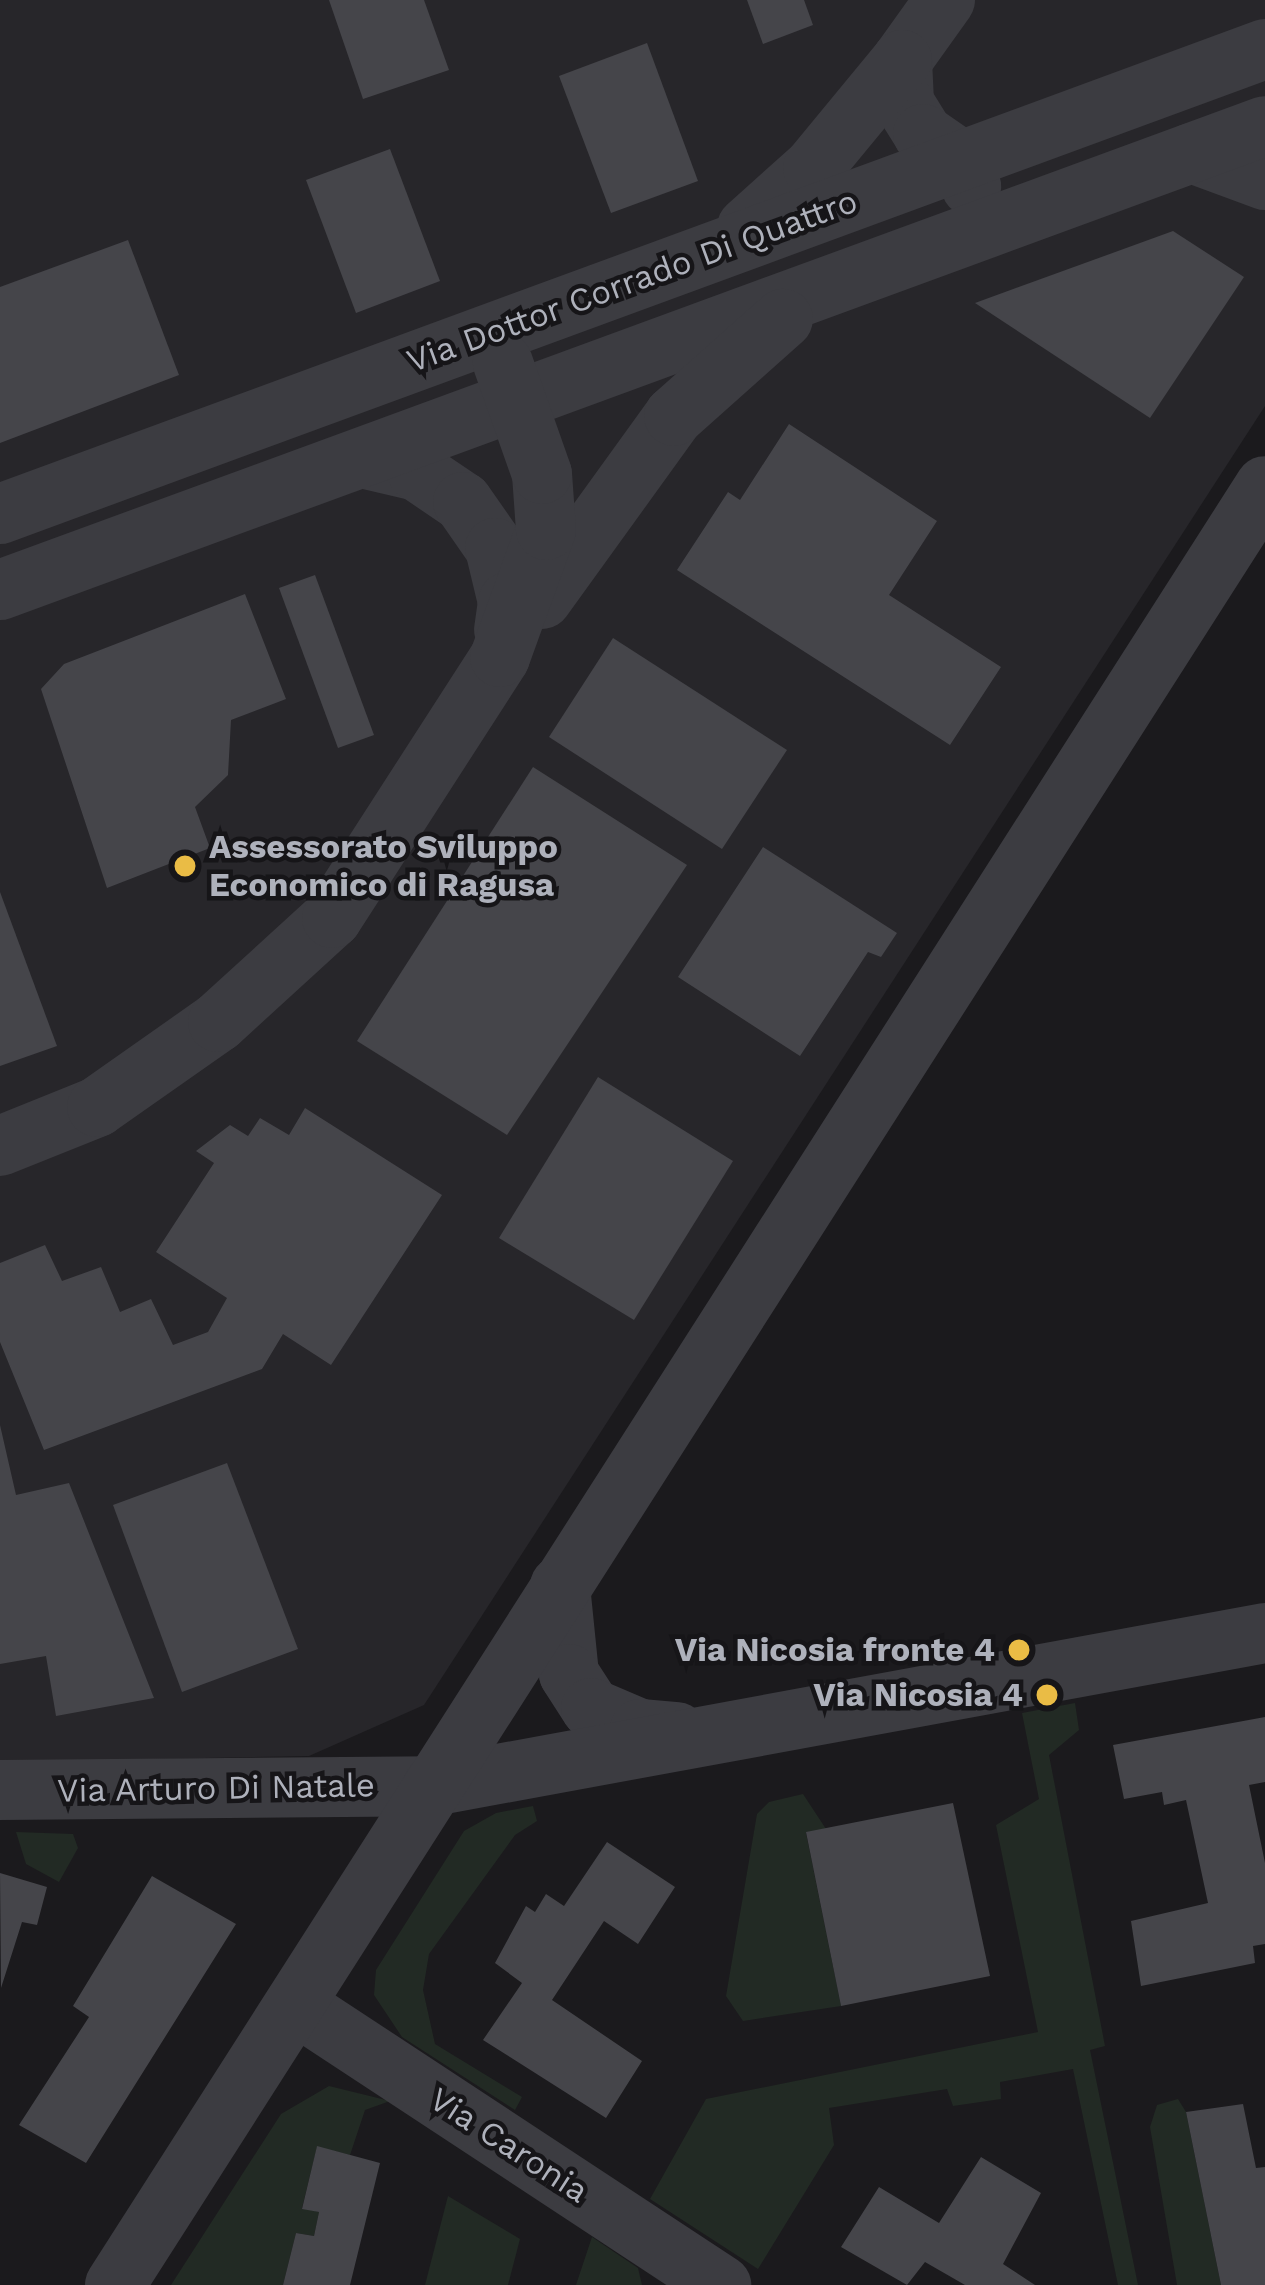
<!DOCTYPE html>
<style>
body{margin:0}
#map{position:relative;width:1265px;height:2285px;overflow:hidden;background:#1b1a1d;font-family:"Work Sans",sans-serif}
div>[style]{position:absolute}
.built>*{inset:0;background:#27262a}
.green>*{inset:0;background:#222a24}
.building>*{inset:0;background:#45454a}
.minor>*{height:60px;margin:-30px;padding:0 30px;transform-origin:30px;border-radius:30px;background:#3c3c41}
.dots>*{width:33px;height:33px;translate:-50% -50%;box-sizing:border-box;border:6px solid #161518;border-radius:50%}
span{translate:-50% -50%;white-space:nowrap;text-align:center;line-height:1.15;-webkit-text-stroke:9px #161518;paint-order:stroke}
.street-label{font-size:33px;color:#aeb1bb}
.poi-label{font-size:33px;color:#aeb1bb;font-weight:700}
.left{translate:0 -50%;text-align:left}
.right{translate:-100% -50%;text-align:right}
</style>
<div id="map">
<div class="built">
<div style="clip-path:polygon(0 0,1265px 0,1265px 406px,424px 1705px,309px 1756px,0 1762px)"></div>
</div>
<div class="green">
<div style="clip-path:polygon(1075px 1703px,1079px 1730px,1049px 1755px,1105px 2046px,1090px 2050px,1138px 2285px,1118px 2285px,1073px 2069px,1000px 2082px,1001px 2099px,953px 2106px,947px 2089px,829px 2108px,834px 2145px,758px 2269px,650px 2199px,706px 2099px,1038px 2032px,996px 1825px,1039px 1799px,1022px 1713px)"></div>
<div style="clip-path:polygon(803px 1794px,826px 1829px,806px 1833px,841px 2006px,743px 2021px,726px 1996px,757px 1814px,769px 1802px)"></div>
<div style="clip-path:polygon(533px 1806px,537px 1821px,515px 1835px,429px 1954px,423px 1990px,435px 2044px,522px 2097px,515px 2110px,402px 2037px,374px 1995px,376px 1970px,464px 1831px,496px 1813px)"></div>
<div style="clip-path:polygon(16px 1832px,73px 1834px,78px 1848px,59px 1882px,26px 1864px)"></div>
<div style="clip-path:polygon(329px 2086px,390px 2101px,365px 2110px,350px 2155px,317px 2147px,302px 2208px,319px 2212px,314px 2236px,296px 2233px,283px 2285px,171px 2285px,281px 2114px)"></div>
<div style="clip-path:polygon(1178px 2099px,1186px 2112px,1221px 2285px,1177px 2285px,1150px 2127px,1157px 2105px)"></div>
<div style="clip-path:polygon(448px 2196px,520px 2239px,508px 2285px,425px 2285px)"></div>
<div style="clip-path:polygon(592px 2237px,638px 2268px,642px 2285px,576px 2285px)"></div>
</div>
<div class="building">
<div style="clip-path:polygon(329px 0,424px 0,449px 70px,363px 99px)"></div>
<div style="clip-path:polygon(747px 0,804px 0,813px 25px,763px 44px)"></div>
<div style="clip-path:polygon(647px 43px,698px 181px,611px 213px,559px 76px)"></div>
<div style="clip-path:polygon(390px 149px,440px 281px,356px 313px,306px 180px)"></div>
<div style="clip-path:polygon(1173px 231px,1244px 277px,1150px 418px,975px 303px)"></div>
<div style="clip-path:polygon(128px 240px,179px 375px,0 443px,0 287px)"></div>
<div style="clip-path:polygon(789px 424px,937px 521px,889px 595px,1001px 667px,950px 745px,677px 570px,728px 492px,740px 500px)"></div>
<div style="clip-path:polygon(315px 575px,374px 735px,338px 748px,279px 588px)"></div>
<div style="clip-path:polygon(245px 594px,286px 699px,231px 720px,228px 775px,195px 807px,210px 848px,107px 888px,41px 689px,64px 664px)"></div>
<div style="clip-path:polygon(613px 638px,787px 750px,722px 849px,549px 737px)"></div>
<div style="clip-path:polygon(533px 767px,687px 865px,507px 1135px,357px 1041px)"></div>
<div style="clip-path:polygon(763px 847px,897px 933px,881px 957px,868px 952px,800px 1056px,678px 977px)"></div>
<div style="clip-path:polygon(0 892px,57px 1046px,0 1066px)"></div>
<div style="clip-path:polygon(598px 1077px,733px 1161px,634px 1320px,499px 1238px)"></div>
<div style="clip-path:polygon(305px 1108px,442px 1195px,331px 1365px,283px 1334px,262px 1369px,44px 1450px,0 1342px,0 1263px,45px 1245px,62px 1281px,101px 1267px,120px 1312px,151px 1299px,173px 1345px,208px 1332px,227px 1298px,156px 1252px,214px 1163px,196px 1151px,230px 1125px,248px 1136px,260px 1118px,289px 1135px)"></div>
<div style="clip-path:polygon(0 1425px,16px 1495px,69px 1483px,154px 1698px,56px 1716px,46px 1656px,0 1664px)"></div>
<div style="clip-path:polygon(227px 1463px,298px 1649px,182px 1692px,113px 1505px)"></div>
<div style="clip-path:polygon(1265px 1717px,1265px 1782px,1249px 1785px,1265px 1863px,1265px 1944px,1253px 1946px,1255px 1963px,1141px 1986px,1131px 1921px,1208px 1903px,1186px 1800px,1164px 1805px,1162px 1792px,1124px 1799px,1113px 1745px)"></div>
<div style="clip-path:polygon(953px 1803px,990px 1976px,841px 2006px,806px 1832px)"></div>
<div style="clip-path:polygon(607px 1842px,675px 1887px,638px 1944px,604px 1921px,552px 2000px,642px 2061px,606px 2118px,483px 2040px,522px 1983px,495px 1963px,526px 1906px,535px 1912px,546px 1894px,564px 1906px)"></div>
<div style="clip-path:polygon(0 1873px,47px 1887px,37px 1925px,22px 1922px,1px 1988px)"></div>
<div style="clip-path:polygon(152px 1876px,236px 1924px,86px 2163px,19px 2125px,89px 2017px,73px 2006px)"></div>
<div style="clip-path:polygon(1243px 2104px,1256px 2168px,1265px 2167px,1265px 2285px,1221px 2285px,1186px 2112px)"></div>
<div style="clip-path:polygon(317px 2146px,380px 2163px,350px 2285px,283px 2285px,296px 2233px,314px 2236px,319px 2212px,302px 2209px)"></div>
<div style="clip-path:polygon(981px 2157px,1041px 2193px,1003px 2264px,1035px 2285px,965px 2285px,925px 2262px,907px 2285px,841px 2247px,879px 2187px,939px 2223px)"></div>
</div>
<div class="minor">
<div style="left:945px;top:0;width:74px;rotate:125.6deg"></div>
<div style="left:902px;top:60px;width:43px;rotate:87.3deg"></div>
<div style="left:904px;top:103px;width:36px;rotate:58deg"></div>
<div style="left:923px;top:134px;width:47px;rotate:34.7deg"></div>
<div style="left:962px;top:161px;width:27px;rotate:70deg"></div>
<div style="left:1192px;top:153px;width:78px;rotate:20.3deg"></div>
<div style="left:747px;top:227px;width:89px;rotate:-41.8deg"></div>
<div style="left:813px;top:168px;width:140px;rotate:-50.5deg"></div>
<div style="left:362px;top:458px;width:57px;rotate:13.3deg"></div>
<div style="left:417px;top:471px;width:55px;rotate:34deg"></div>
<div style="left:463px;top:502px;width:56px;rotate:55.2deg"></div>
<div style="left:495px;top:548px;width:56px;rotate:76.5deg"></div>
<div style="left:508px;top:602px;width:28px;rotate:98deg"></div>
<div style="left:0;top:514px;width:1348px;rotate:-20.18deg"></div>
<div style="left:0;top:590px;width:1347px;rotate:-20.14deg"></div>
<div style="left:542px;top:599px;width:226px;rotate:-54.2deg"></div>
<div style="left:674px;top:416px;width:146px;rotate:-41.7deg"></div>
<div style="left:0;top:1146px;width:105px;rotate:-21.9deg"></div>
<div style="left:97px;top:1107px;width:148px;rotate:-35.1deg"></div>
<div style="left:218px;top:1022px;width:154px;rotate:-42.4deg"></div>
<div style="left:332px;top:918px;width:310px;rotate:-57.2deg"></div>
<div style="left:500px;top:657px;width:135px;rotate:-70.1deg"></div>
<div style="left:546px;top:530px;width:56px;rotate:-94.1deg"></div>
<div style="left:542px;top:474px;width:118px;rotate:-109.4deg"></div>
<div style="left:560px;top:1586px;width:88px;rotate:84.2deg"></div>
<div style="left:569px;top:1674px;width:40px;rotate:57.1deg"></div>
<div style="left:591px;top:1708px;width:53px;rotate:23.2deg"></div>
<div style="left:640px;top:1729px;width:37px;rotate:5deg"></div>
<div style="left:0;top:1790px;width:433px;rotate:-0.5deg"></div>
<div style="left:433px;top:1786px;width:846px;rotate:-10.42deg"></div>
<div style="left:297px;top:2006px;width:508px;rotate:33.35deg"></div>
<div style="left:115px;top:2285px;width:2135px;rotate:-57.41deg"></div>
</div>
<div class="dots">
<div style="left:185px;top:866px;background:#eabc45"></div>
<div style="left:1019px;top:1650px;background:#eabc45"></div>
<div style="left:1047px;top:1695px;background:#eabc45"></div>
</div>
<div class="street-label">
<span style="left:632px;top:281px;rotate:-20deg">Via Dottor Corrado Di Quattro</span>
<span style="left:216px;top:1788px;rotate:-1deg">Via Arturo Di Natale</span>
<span style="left:509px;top:2145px;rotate:33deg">Via Caronia</span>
</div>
<div class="poi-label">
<span class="left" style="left:209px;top:866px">Assessorato Sviluppo<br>Economico di Ragusa</span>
<span class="right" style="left:995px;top:1650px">Via Nicosia fronte 4</span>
<span class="right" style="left:1023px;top:1695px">Via Nicosia 4</span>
</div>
</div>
